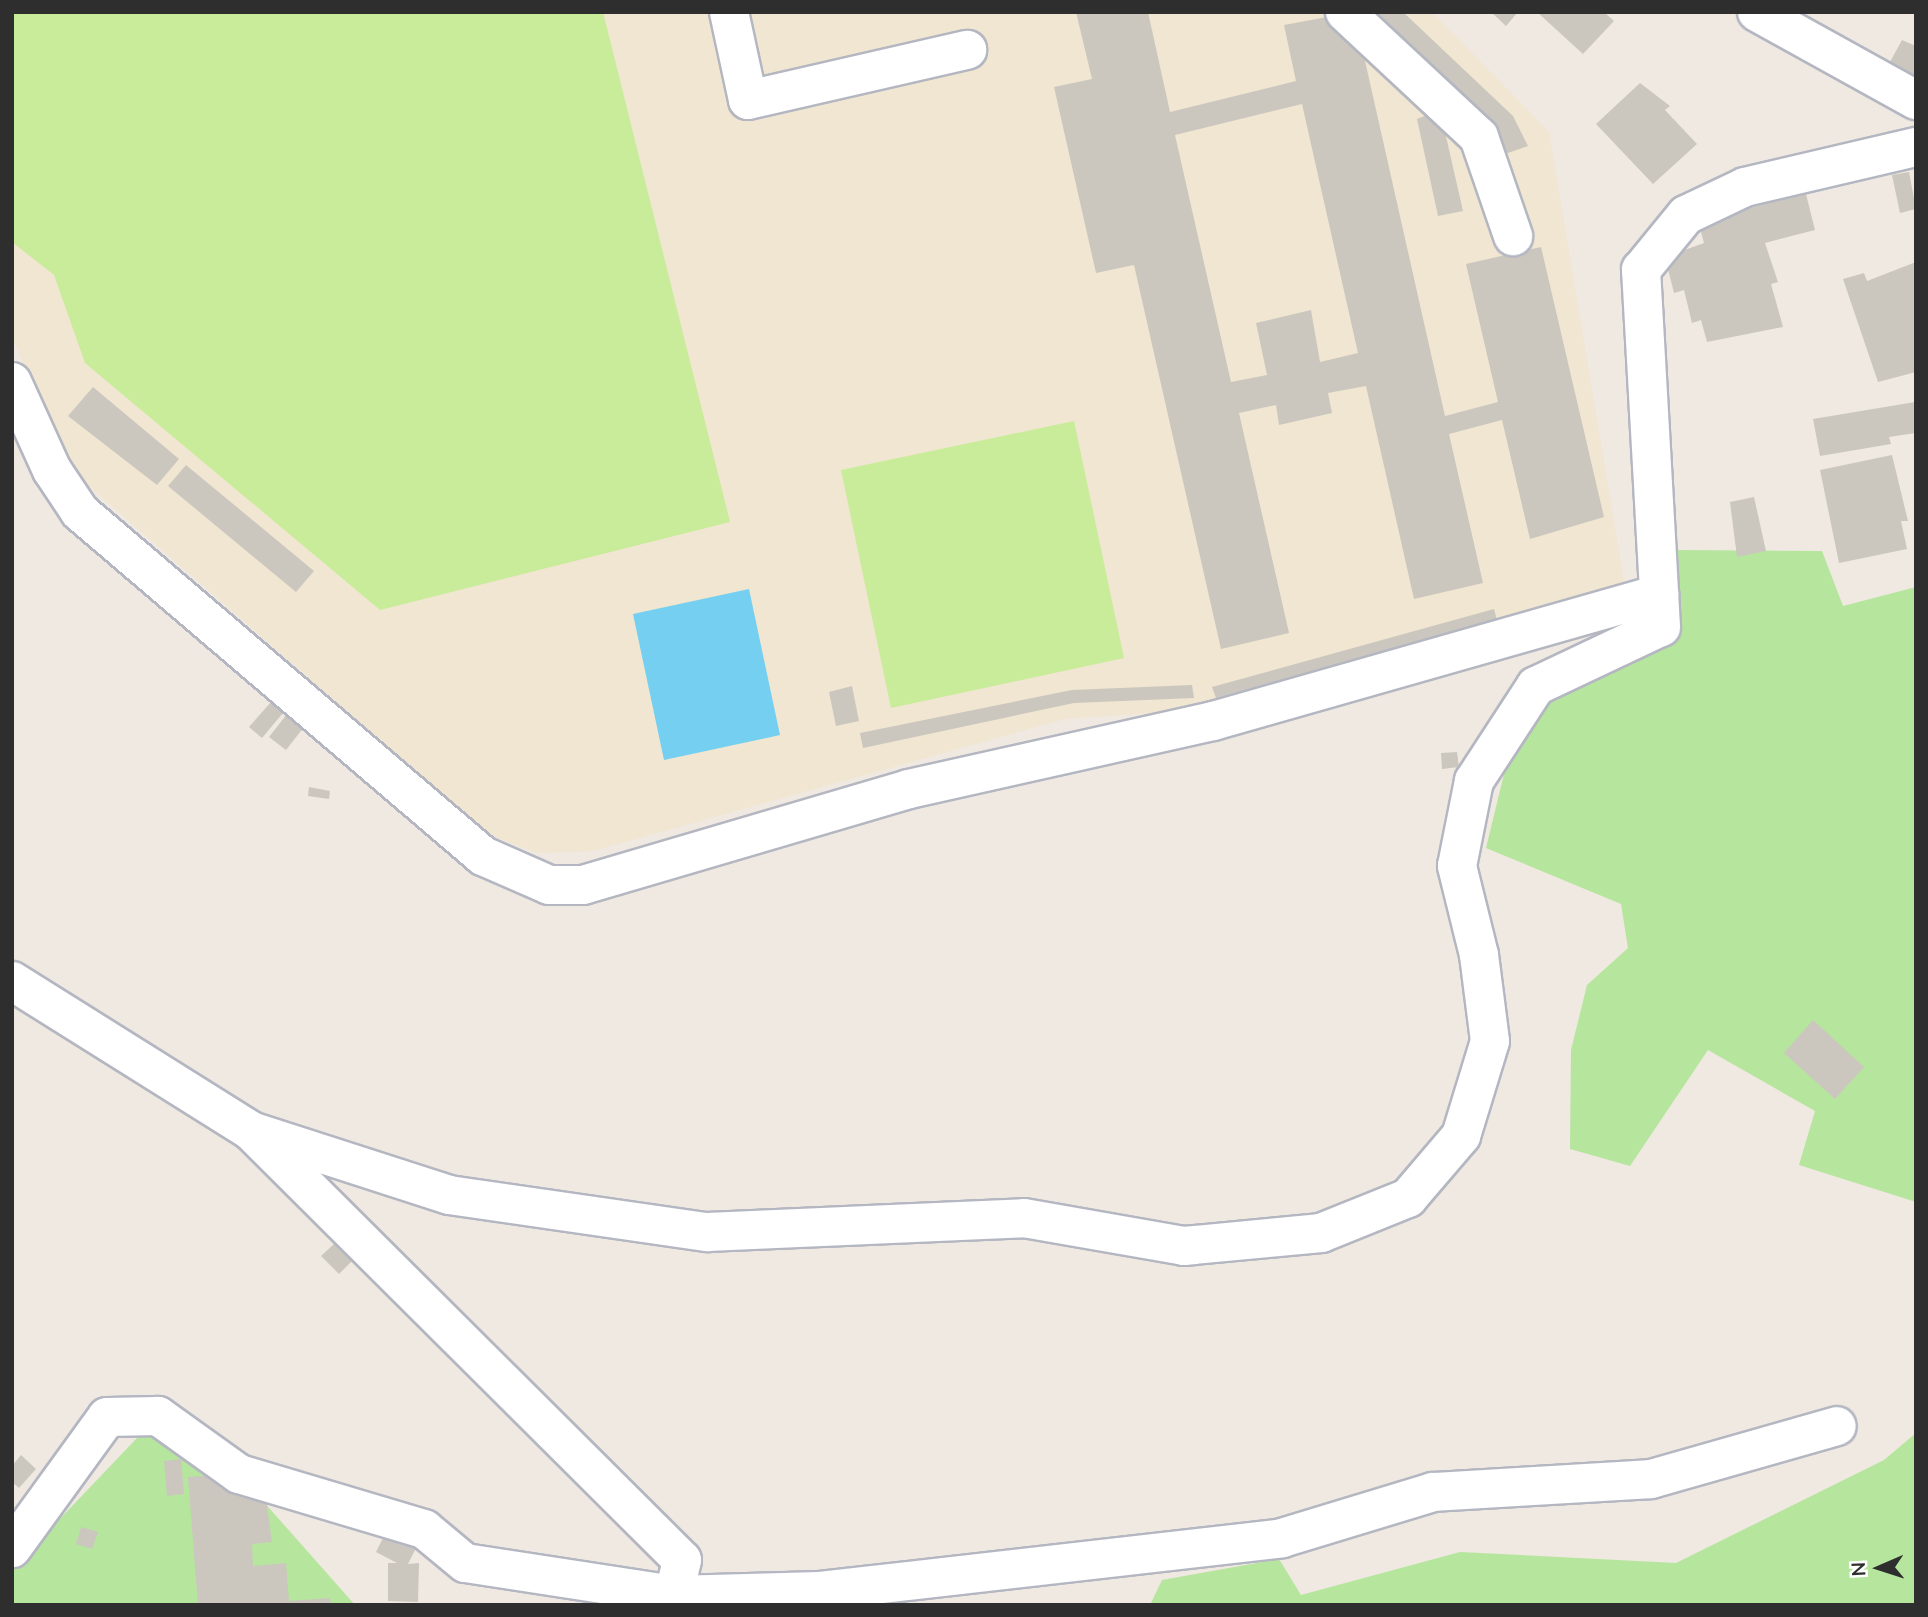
<!DOCTYPE html>
<style>
body{margin:0}
#map{position:relative;width:1928px;height:1617px;overflow:hidden;background:#efe9e1;font-family:Mulish,sans-serif}
div>[style]{position:absolute}
.education>*{inset:0;background:#f0e6d1}
.green>*{inset:0;background:#b6e59e}
.pitch>*{inset:0;background:#c9ec9a}
.water>*{inset:0;background:#75cff0}
.building>*{inset:0;background:#cbc7bf}
.roads{filter:drop-shadow(2px 0 #b4b7c1) drop-shadow(-2px 0 #b4b7c1) drop-shadow(0 2px #b4b7c1) drop-shadow(0 -2px #b4b7c1)}
.minor>*{height:38px;margin:-19px;padding:0 19px;transform-origin:19px;border-radius:19px;background:#fff}
span{translate:-50% -50%;white-space:nowrap;text-align:center;line-height:1.15;-webkit-text-stroke:5px #fff;paint-order:stroke}
.frame{position:absolute;inset:0;border:14px solid #2e2e2e;pointer-events:none}
.north{position:absolute;left:1844px;top:1533px;width:70px;height:70px;-webkit-text-stroke:5px #fff;paint-order:stroke;rotate:267deg;font-size:19px;font-weight:700;line-height:28px;text-align:center;color:#2e2e2e}
.north::after{content:'';display:block;margin:auto;width:24px;height:32px;background:#2e2e2e;clip-path:polygon(50% 0,100% 100%,50% 72%,0 100%)}
</style>
<div id="map">
<div class="education">
<div style="clip-path:polygon(12px 12px,1432px 12px,1549px 132px,1626px 594px,1196px 710px,1065px 719px,593px 851px,537px 853px,488px 834px,68px 468px,12px 337px)"></div>
</div>
<div class="green">
<div style="clip-path:polygon(1677px 550px,1822px 551px,1843px 606px,1916px 587px,1916px 1202px,1799px 1165px,1815px 1111px,1708px 1050px,1630px 1166px,1570px 1149px,1571px 1050px,1587px 985px,1628px 948px,1621px 904px,1486px 848px,1505px 770px,1545px 696px,1681px 617px)"></div>
<div style="clip-path:polygon(158px 1416px,239px 1474px,355px 1605px,12px 1605px,12px 1569px)"></div>
<div style="clip-path:polygon(1916px 1433px,1916px 1605px,1150px 1605px,1162px 1580px,1279px 1559px,1301px 1595px,1460px 1552px,1676px 1563px,1884px 1460px)"></div>
</div>
<div class="pitch">
<div style="clip-path:polygon(12px 12px,603px 12px,730px 522px,380px 610px,85px 363px,54px 275px,12px 242px)"></div>
<div style="clip-path:polygon(1074px 421px,1124px 658px,891px 708px,841px 470px)"></div>
</div>
<div class="water">
<div style="clip-path:polygon(749px 589px,780px 735px,664px 760px,633px 614px)"></div>
</div>
<div class="building">
<div style="clip-path:polygon(evenodd,1076px 12px,1148px 12px,1170px 112px,1296px 81px,1284px 25px,1354px 12px,1445px 416px,1498px 402px,1466px 264px,1541px 247px,1604px 517px,1530px 539px,1502px 420px,1449px 434px,1483px 583px,1414px 599px,1366px 386px,1328px 393px,1332px 413px,1279px 425px,1276px 405px,1239px 413px,1289px 633px,1221px 649px,1134px 265px,1096px 273px,1054px 87px,1092px 79px,1076px 12px,1302px 104px,1358px 353px,1320px 362px,1311px 310px,1256px 323px,1267px 375px,1231px 382px,1175px 135px,1302px 104px)"></div>
<div style="clip-path:polygon(1369px 12px,1403px 12px,1513px 116px,1528px 146px,1505px 154px)"></div>
<div style="clip-path:polygon(1491px 12px,1518px 12px,1506px 26px)"></div>
<div style="clip-path:polygon(1537px 12px,1604px 12px,1614px 21px,1583px 54px)"></div>
<div style="clip-path:polygon(1902px 40px,1916px 46px,1916px 77px,1890px 62px)"></div>
<div style="clip-path:polygon(1640px 83px,1670px 106px,1665px 110px,1697px 144px,1653px 184px,1596px 124px)"></div>
<div style="clip-path:polygon(1440px 110px,1463px 211px,1438px 216px,1417px 119px)"></div>
<div style="clip-path:polygon(1909px 172px,1916px 209px,1900px 213px,1892px 175px)"></div>
<div style="clip-path:polygon(1805px 190px,1815px 230px,1765px 243px,1778px 282px,1771px 284px,1783px 327px,1707px 342px,1701px 320px,1692px 323px,1684px 290px,1674px 293px,1665px 257px,1704px 243px,1699px 225px)"></div>
<div style="clip-path:polygon(1916px 262px,1916px 372px,1878px 382px,1843px 279px,1864px 273px,1867px 281px)"></div>
<div style="clip-path:polygon(93px 387px,179px 459px,157px 485px,68px 416px)"></div>
<div style="clip-path:polygon(1915px 402px,1916px 433px,1889px 437px,1891px 444px,1820px 456px,1813px 419px)"></div>
<div style="clip-path:polygon(1892px 455px,1908px 521px,1901px 521px,1907px 549px,1839px 563px,1820px 470px)"></div>
<div style="clip-path:polygon(186px 465px,314px 571px,296px 592px,168px 486px)"></div>
<div style="clip-path:polygon(1754px 497px,1766px 551px,1737px 557px,1730px 502px)"></div>
<div style="clip-path:polygon(1494px 609px,1497px 620px,1216px 698px,1212px 687px)"></div>
<div style="clip-path:polygon(1192px 685px,1194px 698px,1074px 703px,863px 748px,860px 733px,1072px 690px)"></div>
<div style="clip-path:polygon(852px 686px,859px 721px,836px 726px,829px 692px)"></div>
<div style="clip-path:polygon(271px 702px,283px 713px,262px 738px,249px 727px)"></div>
<div style="clip-path:polygon(287px 714px,304px 727px,286px 750px,269px 737px)"></div>
<div style="clip-path:polygon(1457px 752px,1459px 767px,1442px 769px,1441px 753px)"></div>
<div style="clip-path:polygon(309px 787px,330px 791px,329px 799px,308px 796px)"></div>
<div style="clip-path:polygon(1813px 1020px,1864px 1067px,1835px 1099px,1784px 1053px)"></div>
<div style="clip-path:polygon(334px 1244px,352px 1261px,339px 1274px,321px 1256px)"></div>
<div style="clip-path:polygon(21px 1455px,36px 1469px,19px 1488px,12px 1482px,12px 1466px)"></div>
<div style="clip-path:polygon(181px 1459px,184px 1494px,167px 1496px,164px 1461px)"></div>
<div style="clip-path:polygon(247px 1473px,263px 1475px,272px 1542px,252px 1544px,253px 1566px,286px 1563px,289px 1601px,330px 1598px,331px 1605px,198px 1605px,188px 1477px)"></div>
<div style="clip-path:polygon(81px 1527px,98px 1532px,92px 1549px,76px 1544px)"></div>
<div style="clip-path:polygon(387px 1530px,417px 1546px,408px 1564px,419px 1563px,418px 1602px,388px 1601px,388px 1563px,397px 1563px,376px 1552px)"></div>
</div>
<div class="roads">
<div class="minor">
<div style="left:729px;top:12px;width:90px;rotate:77.8deg"></div>
<div style="left:748px;top:100px;width:225px;rotate:-12.9deg"></div>
<div style="left:1345px;top:12px;width:183px;rotate:43deg"></div>
<div style="left:1479px;top:137px;width:105px;rotate:71deg"></div>
<div style="left:1757px;top:12px;width:182px;rotate:29deg"></div>
<div style="left:12px;top:382px;width:97px;rotate:65.6deg"></div>
<div style="left:52px;top:470px;width:50px;rotate:56.3deg"></div>
<div style="left:80px;top:512px;width:530px;rotate:40.48deg"></div>
<div style="left:483px;top:856px;width:72px;rotate:23.7deg"></div>
<div style="left:549px;top:885px;width:34px"></div>
<div style="left:583px;top:885px;width:340px;rotate:-16.4deg"></div>
<div style="left:909px;top:789px;width:312px;rotate:-12.6deg"></div>
<div style="left:1213px;top:721px;width:464px;rotate:-15.9deg"></div>
<div style="left:12px;top:981px;width:282px;rotate:32.1deg"></div>
<div style="left:251px;top:1131px;width:608px;rotate:44.87deg"></div>
<div style="left:682px;top:1560px;width:36px;rotate:103deg"></div>
<div style="left:674px;top:1595px;width:211px;rotate:-171.3deg"></div>
<div style="left:465px;top:1563px;width:53px;rotate:-140.3deg"></div>
<div style="left:424px;top:1529px;width:193px;rotate:-163.4deg"></div>
<div style="left:239px;top:1474px;width:100px;rotate:-144.4deg"></div>
<div style="left:158px;top:1416px;width:51px;rotate:178.9deg"></div>
<div style="left:107px;top:1417px;width:162px;rotate:125.9deg"></div>
<div style="left:251px;top:1131px;width:208px;rotate:17.9deg"></div>
<div style="left:449px;top:1195px;width:261px;rotate:8.2deg"></div>
<div style="left:707px;top:1232px;width:317px;rotate:-2.5deg"></div>
<div style="left:1024px;top:1218px;width:162px;rotate:9.9deg"></div>
<div style="left:1184px;top:1246px;width:138px;rotate:-5.4deg"></div>
<div style="left:1321px;top:1233px;width:94px;rotate:-21.9deg"></div>
<div style="left:1408px;top:1198px;width:82px;rotate:-49.5deg"></div>
<div style="left:1461px;top:1136px;width:99px;rotate:-73deg"></div>
<div style="left:1490px;top:1041px;width:87px;rotate:-97.3deg"></div>
<div style="left:1479px;top:955px;width:92px;rotate:-103.9deg"></div>
<div style="left:1457px;top:866px;width:87px;rotate:-78.7deg"></div>
<div style="left:1474px;top:781px;width:113px;rotate:-56.9deg"></div>
<div style="left:1536px;top:686px;width:138px;rotate:-25.3deg"></div>
<div style="left:1661px;top:627px;width:358px;rotate:-93.2deg"></div>
<div style="left:1641px;top:270px;width:71px;rotate:-50.7deg"></div>
<div style="left:1686px;top:215px;width:65px;rotate:-25.4deg"></div>
<div style="left:1745px;top:187px;width:176px;rotate:-13.2deg"></div>
<div style="left:674px;top:1595px;width:146px;rotate:-1.6deg"></div>
<div style="left:820px;top:1591px;width:465px;rotate:-6.5deg"></div>
<div style="left:1282px;top:1538px;width:158px;rotate:-16.9deg"></div>
<div style="left:1433px;top:1492px;width:218px;rotate:-3.4deg"></div>
<div style="left:1651px;top:1479px;width:193px;rotate:-15.9deg"></div>
</div>
</div>
<div class="frame"></div>
<div class="north">N</div>
</div>
